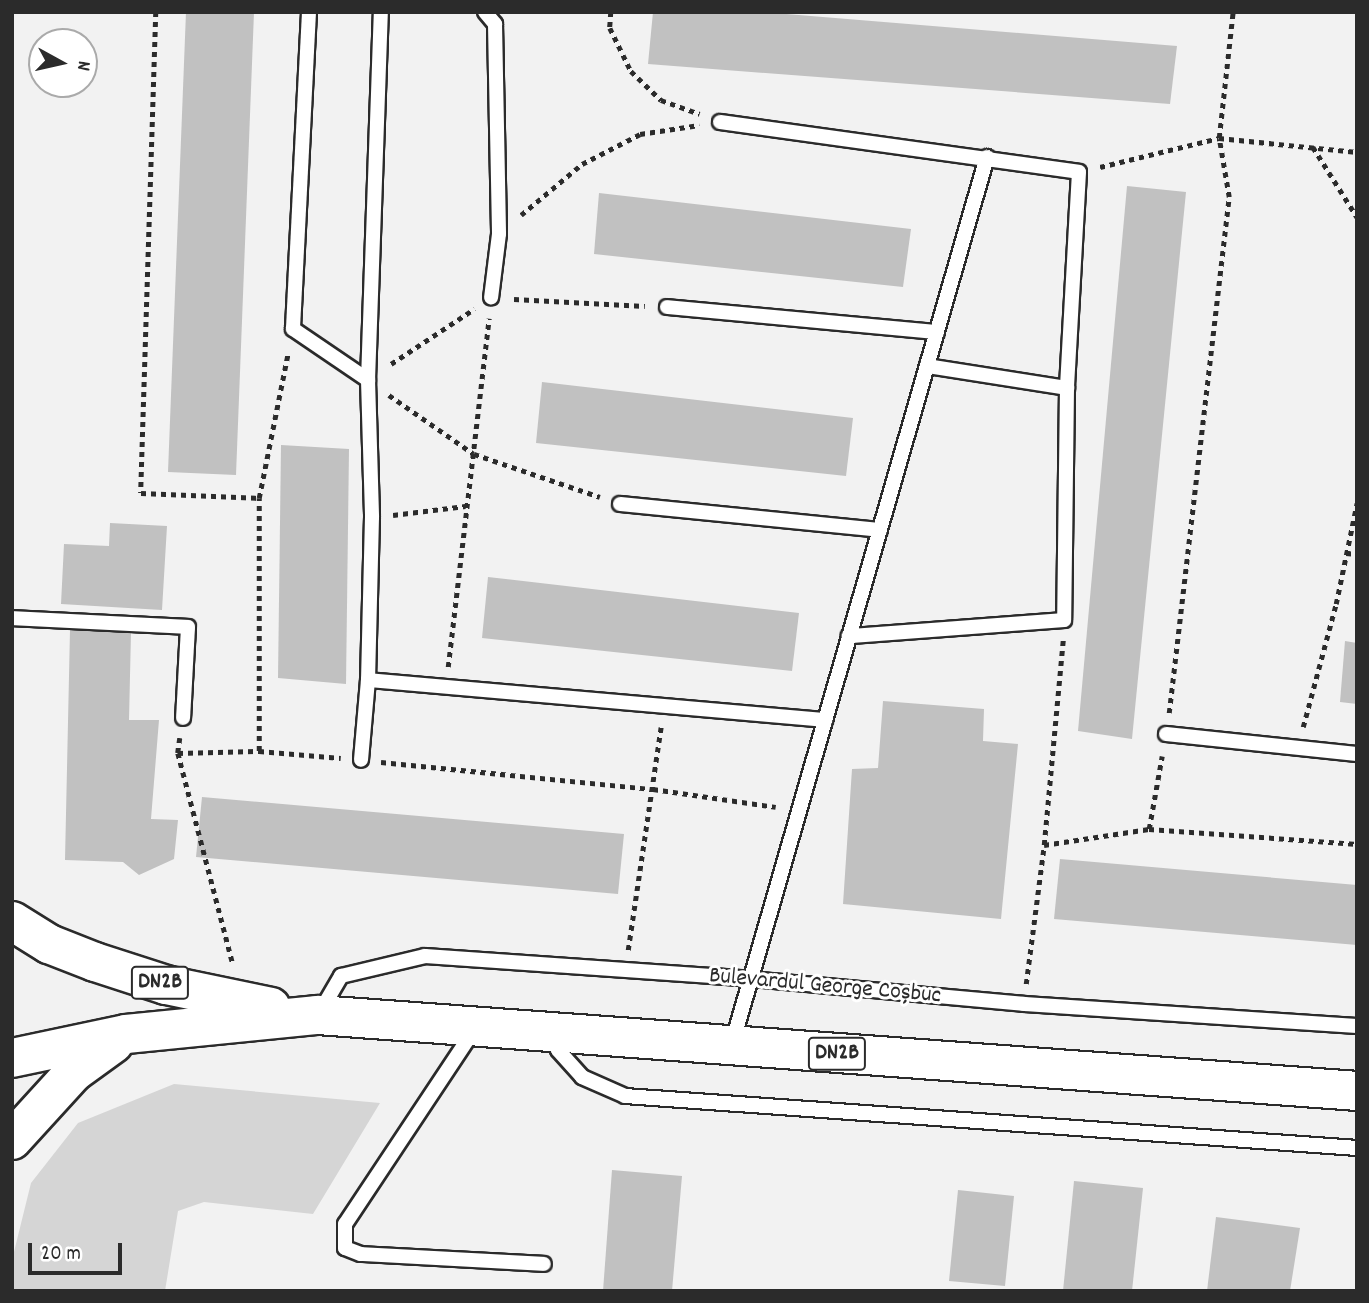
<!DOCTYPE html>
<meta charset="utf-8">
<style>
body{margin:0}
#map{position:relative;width:1369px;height:1303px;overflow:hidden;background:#f2f2f2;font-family:Dekko,sans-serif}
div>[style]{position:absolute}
.green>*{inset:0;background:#d5d5d5}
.building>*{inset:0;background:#c1c1c1}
.path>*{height:4.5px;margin-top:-2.25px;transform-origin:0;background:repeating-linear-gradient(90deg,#2b2b2b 0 5px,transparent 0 10px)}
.roads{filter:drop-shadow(2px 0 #2b2b2b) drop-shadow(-2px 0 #2b2b2b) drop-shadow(0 2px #2b2b2b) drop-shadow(0 -2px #2b2b2b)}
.service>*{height:14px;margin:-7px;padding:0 7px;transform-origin:7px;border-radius:7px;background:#fff}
.primary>*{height:38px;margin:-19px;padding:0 19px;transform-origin:19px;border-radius:19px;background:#fff}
span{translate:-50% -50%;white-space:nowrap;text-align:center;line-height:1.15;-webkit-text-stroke:6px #fff;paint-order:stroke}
.shield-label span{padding:2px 5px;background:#fff;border:2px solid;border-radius:5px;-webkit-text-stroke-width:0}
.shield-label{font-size:23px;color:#2b2b2b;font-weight:700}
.street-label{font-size:24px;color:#2b2b2b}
.frame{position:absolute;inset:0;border:14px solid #2b2b2b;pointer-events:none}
.north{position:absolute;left:28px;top:28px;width:70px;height:70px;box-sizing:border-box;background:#fff;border:2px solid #aaa;border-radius:50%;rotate:98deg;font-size:19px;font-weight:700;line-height:28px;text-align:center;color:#2b2b2b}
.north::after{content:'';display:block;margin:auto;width:24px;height:32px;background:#2b2b2b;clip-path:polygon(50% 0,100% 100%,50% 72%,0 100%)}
.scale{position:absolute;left:28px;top:1243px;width:94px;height:32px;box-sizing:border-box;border:4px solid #2b2b2b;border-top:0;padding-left:9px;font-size:21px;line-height:24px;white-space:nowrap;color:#2b2b2b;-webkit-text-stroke:5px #fff;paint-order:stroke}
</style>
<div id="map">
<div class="green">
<div style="clip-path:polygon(174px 1084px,380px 1103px,313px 1214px,204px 1202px,178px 1211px,165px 1291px,12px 1291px,12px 1260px,31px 1183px,78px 1123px)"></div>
</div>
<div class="building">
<div style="clip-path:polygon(186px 12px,254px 12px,236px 475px,168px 472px)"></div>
<div style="clip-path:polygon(653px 12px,761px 12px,1177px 46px,1170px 104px,648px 64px)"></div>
<div style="clip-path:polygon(1127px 186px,1186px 192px,1132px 739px,1078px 731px)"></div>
<div style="clip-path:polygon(599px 193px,911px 229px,903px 287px,594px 254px)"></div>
<div style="clip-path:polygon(542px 382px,853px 418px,846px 476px,536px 443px)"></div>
<div style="clip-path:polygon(281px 445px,349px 449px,346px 684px,278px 678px)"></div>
<div style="clip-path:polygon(110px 523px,167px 526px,162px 610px,61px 604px,64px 544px,109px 546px)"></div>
<div style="clip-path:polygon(488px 577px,799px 613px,792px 671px,482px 638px)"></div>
<div style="clip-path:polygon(70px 630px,131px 632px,129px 720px,159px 720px,151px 819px,178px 820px,174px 859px,139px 875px,123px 862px,65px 860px)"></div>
<div style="clip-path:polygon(1345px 641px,1357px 643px,1357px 704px,1340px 702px)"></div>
<div style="clip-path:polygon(883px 701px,984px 709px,983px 741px,1018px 744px,1001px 919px,843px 904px,852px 769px,878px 768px)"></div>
<div style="clip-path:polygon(202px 797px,624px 834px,618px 894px,196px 857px)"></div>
<div style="clip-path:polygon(1060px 859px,1357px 885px,1357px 945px,1054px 919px)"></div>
<div style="clip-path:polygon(612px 1170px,682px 1176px,672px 1291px,603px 1291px)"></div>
<div style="clip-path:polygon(1074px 1181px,1143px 1188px,1132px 1291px,1063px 1291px)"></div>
<div style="clip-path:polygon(958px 1190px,1014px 1196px,1005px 1286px,949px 1281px)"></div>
<div style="clip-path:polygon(1216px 1217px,1300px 1228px,1290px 1291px,1207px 1291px)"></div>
</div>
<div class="path">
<div style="left:156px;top:12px;width:481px;rotate:91.8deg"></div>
<div style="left:141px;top:493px;width:118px;rotate:2.4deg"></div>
<div style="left:611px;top:12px;width:16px;rotate:94deg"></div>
<div style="left:610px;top:28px;width:48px;rotate:64deg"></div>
<div style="left:631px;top:71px;width:42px;rotate:44deg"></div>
<div style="left:661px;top:100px;width:41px;rotate:19.7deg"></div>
<div style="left:1313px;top:147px;width:83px;rotate:57.8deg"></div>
<div style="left:1100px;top:167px;width:122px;rotate:-13.7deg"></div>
<div style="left:1219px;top:138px;width:139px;rotate:5.8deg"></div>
<div style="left:521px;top:215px;width:80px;rotate:-39.9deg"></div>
<div style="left:582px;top:164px;width:65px;rotate:-27.3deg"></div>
<div style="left:640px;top:134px;width:60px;rotate:-8.7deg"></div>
<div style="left:514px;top:299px;width:131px;rotate:3.1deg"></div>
<div style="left:391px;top:364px;width:100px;rotate:-33.5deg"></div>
<div style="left:389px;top:395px;width:103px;rotate:34.8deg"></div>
<div style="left:474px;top:454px;width:133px;rotate:18.8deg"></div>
<div style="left:393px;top:515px;width:73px;rotate:-7.1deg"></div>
<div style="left:1346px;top:553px;width:11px;rotate:5deg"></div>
<div style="left:448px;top:667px;width:351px;rotate:-83.3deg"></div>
<div style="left:1169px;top:713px;width:519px;rotate:-83.37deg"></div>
<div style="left:1229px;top:197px;width:60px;rotate:-99.6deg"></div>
<div style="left:1219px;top:138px;width:127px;rotate:-83.7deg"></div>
<div style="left:1303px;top:727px;width:127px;rotate:-75deg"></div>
<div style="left:1336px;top:604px;width:103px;rotate:-78.3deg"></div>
<div style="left:180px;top:738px;width:15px;rotate:98deg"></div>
<div style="left:178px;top:753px;width:218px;rotate:75.4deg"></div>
<div style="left:259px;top:751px;width:253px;rotate:-90deg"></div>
<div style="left:259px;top:498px;width:148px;rotate:-78.7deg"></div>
<div style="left:178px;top:753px;width:81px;rotate:-1.4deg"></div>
<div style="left:259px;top:751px;width:82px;rotate:4.9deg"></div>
<div style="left:381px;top:762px;width:273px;rotate:5.7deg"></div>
<div style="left:653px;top:789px;width:124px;rotate:8.3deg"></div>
<div style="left:1149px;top:829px;width:209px;rotate:4.1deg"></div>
<div style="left:1044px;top:845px;width:206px;rotate:-84.7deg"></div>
<div style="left:628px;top:950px;width:225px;rotate:-81.6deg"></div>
<div style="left:1026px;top:984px;width:140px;rotate:-82.6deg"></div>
<div style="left:1044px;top:845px;width:106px;rotate:-8.7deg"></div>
<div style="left:1149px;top:829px;width:74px;rotate:-79.9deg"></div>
</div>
<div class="roads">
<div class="service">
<div style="left:309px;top:12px;width:317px;rotate:92.9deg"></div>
<div style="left:293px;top:329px;width:91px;rotate:34.2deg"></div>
<div style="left:368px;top:380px;width:137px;rotate:88.3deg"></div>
<div style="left:372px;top:517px;width:163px;rotate:91.4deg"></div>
<div style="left:368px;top:680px;width:80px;rotate:95deg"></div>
<div style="left:485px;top:12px;width:16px;rotate:50deg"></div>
<div style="left:495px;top:24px;width:210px;rotate:88.9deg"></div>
<div style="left:499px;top:234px;width:64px;rotate:97.1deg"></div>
<div style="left:720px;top:122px;width:362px;rotate:7.9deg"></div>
<div style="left:1079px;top:172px;width:216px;rotate:93.2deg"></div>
<div style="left:1067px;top:388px;width:232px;rotate:90.7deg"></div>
<div style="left:1064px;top:620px;width:216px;rotate:175.7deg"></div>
<div style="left:667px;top:307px;width:271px;rotate:5.3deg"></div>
<div style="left:927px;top:366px;width:142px;rotate:8.9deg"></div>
<div style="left:368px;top:380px;width:368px;rotate:-88deg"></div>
<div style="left:620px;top:504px;width:261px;rotate:5.7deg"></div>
<div style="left:12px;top:618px;width:176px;rotate:2.9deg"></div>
<div style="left:188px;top:627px;width:91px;rotate:93.1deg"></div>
<div style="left:368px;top:680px;width:459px;rotate:5deg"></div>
<div style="left:1166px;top:734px;width:192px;rotate:6deg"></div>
<div style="left:320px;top:1012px;width:42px;rotate:-59.7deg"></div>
<div style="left:341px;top:976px;width:86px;rotate:-13.4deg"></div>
<div style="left:425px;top:956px;width:327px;rotate:4deg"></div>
<div style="left:751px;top:979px;width:274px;rotate:5.2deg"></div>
<div style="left:1024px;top:1004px;width:334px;rotate:3.8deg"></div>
<div style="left:474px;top:1030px;width:233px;rotate:123.6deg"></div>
<div style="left:345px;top:1224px;width:24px;rotate:90deg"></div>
<div style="left:345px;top:1248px;width:17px;rotate:21deg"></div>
<div style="left:361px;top:1254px;width:183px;rotate:3.1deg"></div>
<div style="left:559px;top:1035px;width:15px;rotate:94deg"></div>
<div style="left:558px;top:1050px;width:36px;rotate:48deg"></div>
<div style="left:582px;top:1077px;width:47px;rotate:23.8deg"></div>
<div style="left:625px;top:1096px;width:734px;rotate:4.06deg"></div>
<div style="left:732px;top:1044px;width:923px;rotate:-73.96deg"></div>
</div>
<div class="primary">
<div style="left:12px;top:921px;width:44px;rotate:31.9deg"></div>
<div style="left:49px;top:944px;width:49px;rotate:21.4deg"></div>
<div style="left:95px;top:962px;width:75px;rotate:17.9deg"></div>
<div style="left:166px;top:985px;width:107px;rotate:11.8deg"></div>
<div style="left:12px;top:1058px;width:116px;rotate:-11.9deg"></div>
<div style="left:126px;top:1034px;width:193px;rotate:-5.7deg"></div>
<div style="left:318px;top:1015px;width:1042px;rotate:4.18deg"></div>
<div style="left:12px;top:1140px;width:92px;rotate:-47.6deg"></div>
<div style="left:74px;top:1072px;width:49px;rotate:-35.9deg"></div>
</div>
</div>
<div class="shield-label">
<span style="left:160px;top:983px">DN2B</span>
<span style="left:837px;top:1054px">DN2B</span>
</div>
<div class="street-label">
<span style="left:825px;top:987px;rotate:5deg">Bulevardul George Coșbuc</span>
</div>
<div class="frame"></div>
<div class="north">N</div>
<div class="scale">20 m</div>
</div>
